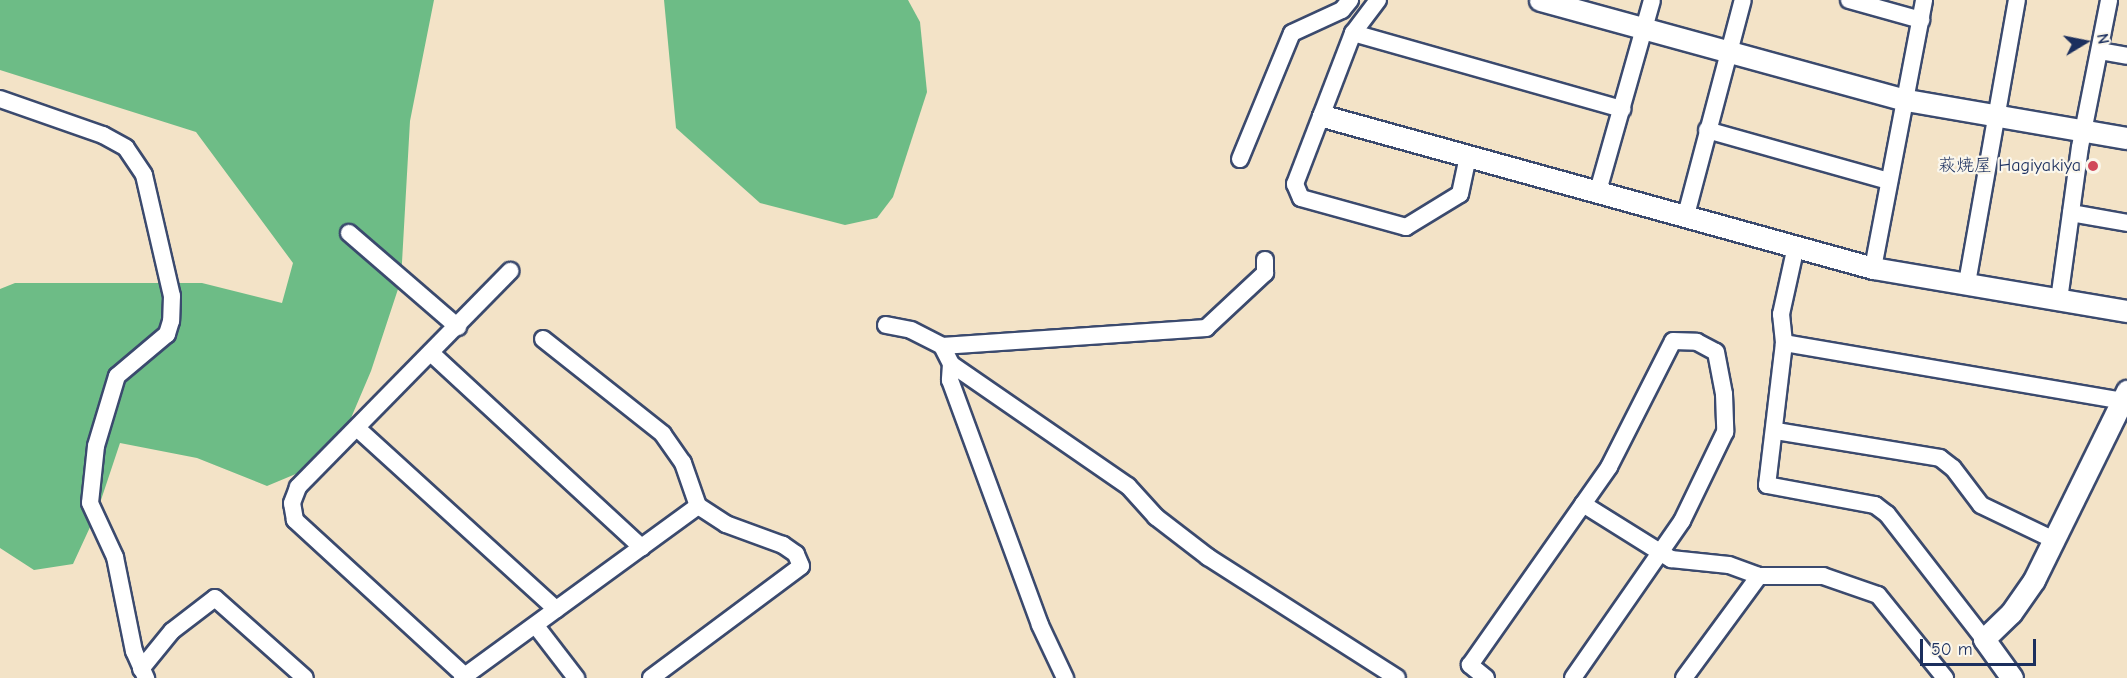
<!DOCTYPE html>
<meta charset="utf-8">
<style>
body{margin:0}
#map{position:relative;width:2127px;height:678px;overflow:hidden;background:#f3e3c7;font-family:"Comic Neue","Klee One",sans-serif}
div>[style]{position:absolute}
.forest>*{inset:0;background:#6dbc86}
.roads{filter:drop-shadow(2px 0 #3b4a6e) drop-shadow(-2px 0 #3b4a6e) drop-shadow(0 2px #3b4a6e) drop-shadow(0 -2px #3b4a6e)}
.minor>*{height:16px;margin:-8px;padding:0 8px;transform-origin:8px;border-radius:8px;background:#fff}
.tertiary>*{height:21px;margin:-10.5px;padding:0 10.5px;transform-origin:10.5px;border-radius:10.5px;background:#fff}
.dots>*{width:16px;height:16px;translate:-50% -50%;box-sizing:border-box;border:3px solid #fbf7ec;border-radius:50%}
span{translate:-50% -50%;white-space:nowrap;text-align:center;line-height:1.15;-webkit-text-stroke:4.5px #fbf7ec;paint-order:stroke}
.poi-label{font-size:18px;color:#1b2f5e}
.right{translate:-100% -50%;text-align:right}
.north{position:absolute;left:2055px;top:12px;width:60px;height:60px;-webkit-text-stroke:4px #fbf7ec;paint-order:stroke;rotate:80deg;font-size:16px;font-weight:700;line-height:24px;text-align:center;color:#1b2f5e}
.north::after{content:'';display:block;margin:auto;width:21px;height:27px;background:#1b2f5e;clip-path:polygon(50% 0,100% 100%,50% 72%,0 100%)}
.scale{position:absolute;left:1920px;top:639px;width:116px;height:27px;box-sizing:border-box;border:3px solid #1b2f5e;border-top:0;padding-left:8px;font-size:18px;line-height:21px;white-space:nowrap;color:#1b2f5e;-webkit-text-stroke:4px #fbf7ec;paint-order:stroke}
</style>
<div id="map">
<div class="forest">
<div style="clip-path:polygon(0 0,434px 0,410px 121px,401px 280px,371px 371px,334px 458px,267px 486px,197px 458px,120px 443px,97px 512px,73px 564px,34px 570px,0 548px,0 289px,15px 283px,202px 283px,282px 303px,293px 263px,196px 132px,0 70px)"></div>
<div style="clip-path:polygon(664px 0,908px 0,920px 22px,927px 92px,893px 197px,877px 218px,845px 225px,760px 203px,676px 128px)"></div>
</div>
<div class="roads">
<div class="minor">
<div style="left:1378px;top:0;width:41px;rotate:127.1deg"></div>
<div style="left:1353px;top:33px;width:162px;rotate:111deg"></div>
<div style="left:1295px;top:184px;width:15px;rotate:67deg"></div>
<div style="left:1301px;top:198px;width:109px;rotate:15.4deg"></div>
<div style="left:1406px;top:227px;width:63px;rotate:-31.4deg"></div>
<div style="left:1460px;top:194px;width:39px;rotate:-78deg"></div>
<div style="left:1849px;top:0;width:75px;rotate:15.5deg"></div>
<div style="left:1353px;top:33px;width:280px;rotate:15.8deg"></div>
<div style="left:2100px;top:51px;width:27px;rotate:10deg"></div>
<div style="left:0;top:99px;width:109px;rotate:19.3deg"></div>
<div style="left:103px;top:135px;width:26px;rotate:29deg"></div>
<div style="left:126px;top:148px;width:32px;rotate:56deg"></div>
<div style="left:144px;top:175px;width:124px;rotate:77deg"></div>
<div style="left:172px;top:296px;width:25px;rotate:92deg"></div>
<div style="left:171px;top:321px;width:14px;rotate:107deg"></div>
<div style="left:167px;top:334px;width:65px;rotate:140deg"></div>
<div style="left:117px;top:376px;width:73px;rotate:106.7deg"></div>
<div style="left:96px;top:446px;width:57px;rotate:96deg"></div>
<div style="left:90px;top:503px;width:60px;rotate:65.2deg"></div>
<div style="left:115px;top:557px;width:96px;rotate:78.6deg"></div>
<div style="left:134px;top:651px;width:30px;rotate:66deg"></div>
<div style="left:1707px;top:130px;width:189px;rotate:15.7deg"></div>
<div style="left:1240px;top:159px;width:136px;rotate:-67.6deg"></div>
<div style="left:1292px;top:33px;width:55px;rotate:-24.7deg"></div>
<div style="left:1342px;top:10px;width:13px;rotate:-51deg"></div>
<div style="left:1598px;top:191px;width:198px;rotate:-74.2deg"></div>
<div style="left:2071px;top:213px;width:57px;rotate:10.1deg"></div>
<div style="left:1686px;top:215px;width:222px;rotate:-75.2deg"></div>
<div style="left:349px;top:233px;width:144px;rotate:40.8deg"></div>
<div style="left:1796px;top:246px;width:70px;rotate:102.4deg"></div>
<div style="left:1781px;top:314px;width:29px;rotate:84deg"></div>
<div style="left:1784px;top:343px;width:143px;rotate:96.8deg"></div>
<div style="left:1767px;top:485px;width:110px;rotate:10.5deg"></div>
<div style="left:1875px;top:505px;width:15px;rotate:37deg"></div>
<div style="left:1887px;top:514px;width:158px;rotate:52.2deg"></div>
<div style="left:1873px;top:268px;width:273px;rotate:-79.2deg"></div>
<div style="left:1967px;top:283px;width:287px;rotate:-80deg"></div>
<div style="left:2059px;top:300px;width:154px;rotate:-82.2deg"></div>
<div style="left:2080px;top:147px;width:150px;rotate:-78.8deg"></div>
<div style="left:886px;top:325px;width:25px;rotate:11deg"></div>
<div style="left:911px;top:330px;width:35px;rotate:27deg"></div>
<div style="left:942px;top:346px;width:20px;rotate:63deg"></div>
<div style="left:951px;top:364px;width:16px;rotate:94deg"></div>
<div style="left:950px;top:380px;width:261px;rotate:69.8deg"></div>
<div style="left:1040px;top:625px;width:59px;rotate:64.7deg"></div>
<div style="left:1784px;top:343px;width:343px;rotate:9.7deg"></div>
<div style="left:942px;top:346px;width:265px;rotate:-3.9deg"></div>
<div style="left:1206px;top:328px;width:81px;rotate:-43deg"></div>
<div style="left:1265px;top:273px;width:13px;rotate:-90deg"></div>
<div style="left:431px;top:353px;width:287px;rotate:42.7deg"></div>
<div style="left:951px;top:364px;width:215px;rotate:34.6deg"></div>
<div style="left:1128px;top:486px;width:42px;rotate:47.9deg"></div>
<div style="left:1156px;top:517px;width:66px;rotate:37.6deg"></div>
<div style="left:1208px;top:557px;width:224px;rotate:32.6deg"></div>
<div style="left:358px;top:429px;width:268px;rotate:42.3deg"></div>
<div style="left:1776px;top:431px;width:166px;rotate:9.3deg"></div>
<div style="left:1940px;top:458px;width:16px;rotate:38deg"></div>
<div style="left:1953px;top:468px;width:46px;rotate:52.9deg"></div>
<div style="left:1981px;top:505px;width:81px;rotate:25.6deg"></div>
<div style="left:1583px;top:504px;width:104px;rotate:32deg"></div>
<div style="left:1671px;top:559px;width:58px;rotate:5.9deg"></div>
<div style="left:1729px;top:565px;width:32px;rotate:20deg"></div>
<div style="left:1759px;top:576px;width:64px"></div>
<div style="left:1823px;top:576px;width:58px;rotate:19.1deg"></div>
<div style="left:1878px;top:595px;width:107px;rotate:51.1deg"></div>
<div style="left:536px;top:626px;width:66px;rotate:52.4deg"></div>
<div style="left:141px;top:669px;width:49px;rotate:-50.8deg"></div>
<div style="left:172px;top:631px;width:54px;rotate:-37.5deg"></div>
<div style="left:215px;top:598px;width:120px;rotate:41.6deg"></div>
<div style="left:465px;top:676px;width:231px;rotate:-137.5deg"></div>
<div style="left:295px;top:520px;width:17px;rotate:-100deg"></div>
<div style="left:292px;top:503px;width:17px;rotate:-69deg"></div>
<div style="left:298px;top:487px;width:303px;rotate:-45.5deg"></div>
<div style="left:462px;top:678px;width:292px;rotate:-36.1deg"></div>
<div style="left:698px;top:506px;width:46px;rotate:-109.2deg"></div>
<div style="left:683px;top:463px;width:35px;rotate:-125deg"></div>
<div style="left:663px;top:434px;width:153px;rotate:-141.6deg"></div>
<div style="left:651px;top:678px;width:187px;rotate:-36.7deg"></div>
<div style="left:801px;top:566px;width:13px;rotate:-113deg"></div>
<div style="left:796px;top:554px;width:16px;rotate:-145deg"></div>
<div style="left:783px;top:545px;width:61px;rotate:-159.8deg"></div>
<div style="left:726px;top:524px;width:33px;rotate:-147deg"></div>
<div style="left:1486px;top:678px;width:21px;rotate:-141deg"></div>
<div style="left:1470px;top:665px;width:242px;rotate:-54.9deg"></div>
<div style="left:1609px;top:467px;width:141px;rotate:-63.1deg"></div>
<div style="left:1673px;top:341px;width:24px;rotate:2deg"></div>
<div style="left:1697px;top:342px;width:21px;rotate:28deg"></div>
<div style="left:1716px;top:352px;width:43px;rotate:79.2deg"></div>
<div style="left:1724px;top:394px;width:38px;rotate:88deg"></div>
<div style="left:1725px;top:432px;width:99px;rotate:115.8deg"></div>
<div style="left:1682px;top:521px;width:191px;rotate:124.8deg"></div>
<div style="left:1684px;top:678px;width:127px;rotate:-53.7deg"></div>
</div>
<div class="tertiary">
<div style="left:1540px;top:0;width:379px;rotate:15.3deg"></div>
<div style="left:1906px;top:100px;width:224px;rotate:9.8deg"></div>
<div style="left:1323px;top:116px;width:571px;rotate:15.45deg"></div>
<div style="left:1873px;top:268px;width:258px;rotate:9.6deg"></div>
<div style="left:2012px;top:678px;width:48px;rotate:-125.7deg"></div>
<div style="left:1984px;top:639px;width:37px;rotate:-44deg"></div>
<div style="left:2011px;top:613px;width:40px;rotate:-55.1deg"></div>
<div style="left:2034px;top:580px;width:211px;rotate:-63.8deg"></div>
</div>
</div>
<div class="dots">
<div style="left:2093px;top:166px;background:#d1495b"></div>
</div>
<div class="poi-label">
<span class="right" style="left:2081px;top:166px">萩焼屋 Hagiyakiya</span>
</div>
<div class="north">N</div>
<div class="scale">50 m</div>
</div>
